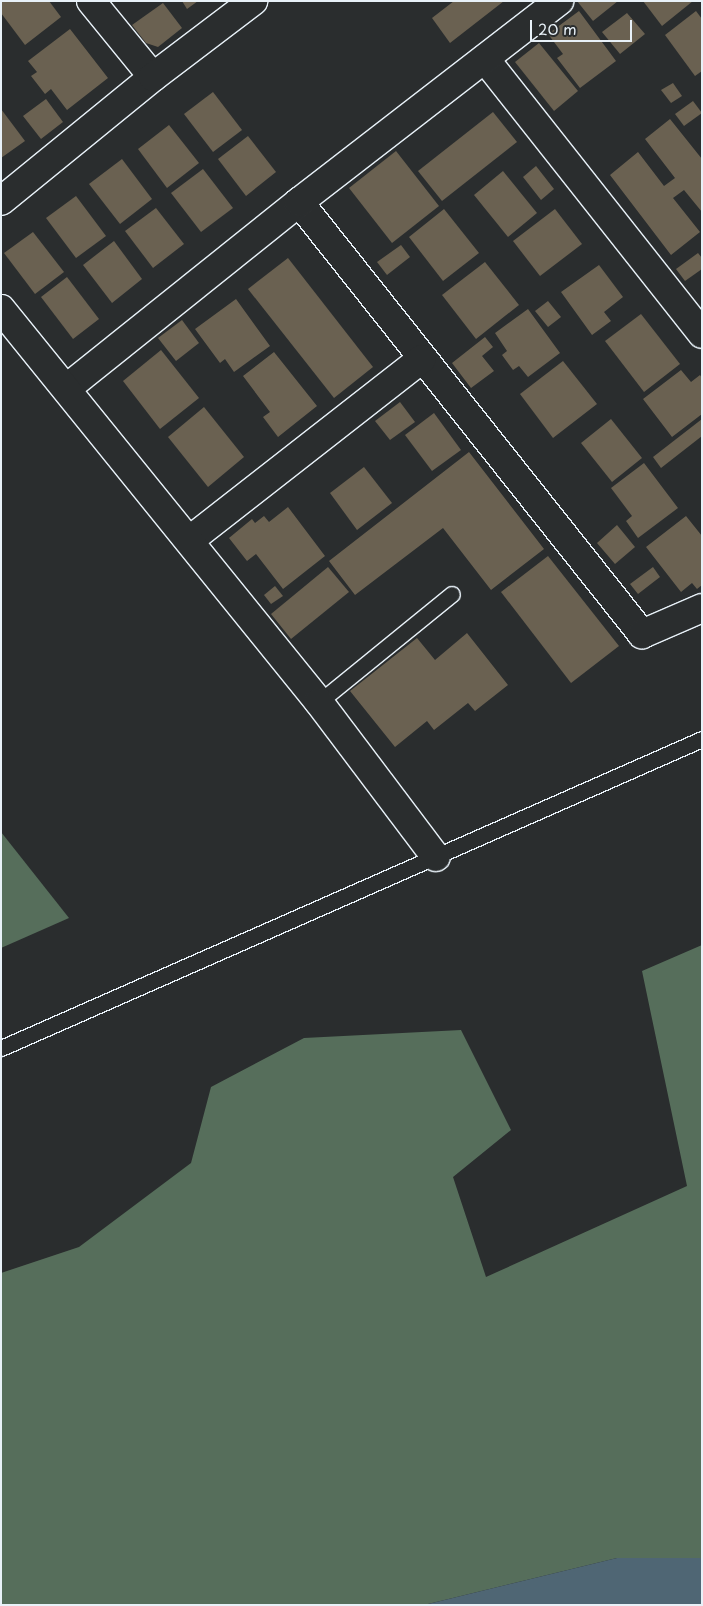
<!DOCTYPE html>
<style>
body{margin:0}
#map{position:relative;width:703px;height:1606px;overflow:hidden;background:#2a2d2e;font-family:"Playpen Sans",sans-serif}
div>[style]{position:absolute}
.green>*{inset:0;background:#566e5b}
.water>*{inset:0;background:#4f6674}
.building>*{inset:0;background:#6a6151}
.roads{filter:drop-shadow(1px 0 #e8f1f8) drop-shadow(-1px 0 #e8f1f8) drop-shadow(0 1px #e8f1f8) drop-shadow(0 -1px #e8f1f8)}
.lane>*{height:15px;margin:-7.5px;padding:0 7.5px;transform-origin:7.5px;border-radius:7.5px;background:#2a2d2e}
.street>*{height:28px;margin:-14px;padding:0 14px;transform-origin:14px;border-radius:14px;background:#2a2d2e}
.secondary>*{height:28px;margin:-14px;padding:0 14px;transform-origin:14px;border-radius:14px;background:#2a2d2e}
span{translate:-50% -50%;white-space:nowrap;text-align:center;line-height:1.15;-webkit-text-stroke:4.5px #2a2d2e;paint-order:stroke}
.frame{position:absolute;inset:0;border:2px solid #e8f1f8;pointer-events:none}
.scale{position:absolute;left:530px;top:20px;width:102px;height:22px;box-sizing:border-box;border:2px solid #e8f1f8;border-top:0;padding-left:6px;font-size:15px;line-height:18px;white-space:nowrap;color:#e8f1f8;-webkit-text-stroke:4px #2a2d2e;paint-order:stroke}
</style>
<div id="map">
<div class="green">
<div style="clip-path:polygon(1px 832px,69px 918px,1px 948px)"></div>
<div style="clip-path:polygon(702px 945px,702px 1558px,617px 1558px,424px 1605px,1px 1605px,1px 1273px,79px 1247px,191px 1163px,211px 1087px,304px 1038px,461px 1030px,511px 1130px,453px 1177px,486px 1277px,687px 1186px,642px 971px)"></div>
</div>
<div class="water">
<div style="clip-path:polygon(617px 1558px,702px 1558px,702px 1605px,424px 1605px)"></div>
</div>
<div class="building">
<div style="clip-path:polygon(1px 1px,49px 1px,61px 17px,25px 45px,1px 13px)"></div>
<div style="clip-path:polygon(182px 1px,198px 1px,187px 9px)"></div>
<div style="clip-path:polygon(454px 1px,504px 1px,450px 43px,432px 18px)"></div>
<div style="clip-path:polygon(577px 1px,618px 1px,593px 21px)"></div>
<div style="clip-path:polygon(643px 1px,693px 1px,662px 26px)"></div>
<div style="clip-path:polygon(163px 3px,182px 28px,158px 47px,146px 43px,132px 25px)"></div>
<div style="clip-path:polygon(579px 11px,616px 61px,580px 88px,557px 58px,563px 54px,548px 34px)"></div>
<div style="clip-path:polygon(696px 11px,702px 19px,702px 71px,695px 76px,665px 35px)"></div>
<div style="clip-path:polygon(627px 13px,645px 34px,620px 54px,602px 32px)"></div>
<div style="clip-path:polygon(70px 29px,108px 78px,67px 110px,51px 89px,45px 94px,31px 76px,37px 72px,28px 61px)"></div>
<div style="clip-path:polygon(539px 43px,578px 91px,554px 111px,515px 62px)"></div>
<div style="clip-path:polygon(673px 83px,682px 96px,671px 103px,661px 90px)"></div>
<div style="clip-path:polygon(213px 92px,242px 130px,213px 152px,184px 114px)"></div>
<div style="clip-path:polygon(46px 99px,63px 122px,41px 139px,23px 116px)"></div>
<div style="clip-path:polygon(693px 101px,702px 113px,684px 126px,675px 114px)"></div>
<div style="clip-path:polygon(1px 109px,25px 141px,1px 158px)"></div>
<div style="clip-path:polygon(493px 112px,517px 142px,442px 201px,418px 171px)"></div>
<div style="clip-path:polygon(670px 119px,702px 159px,702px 212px,684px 190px,673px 198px,700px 232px,671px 255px,610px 175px,638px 152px,664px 186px,675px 178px,645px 139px)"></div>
<div style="clip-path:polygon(169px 125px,199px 163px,167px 188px,138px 149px)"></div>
<div style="clip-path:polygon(248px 136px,276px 172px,246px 196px,218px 159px)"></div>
<div style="clip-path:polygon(396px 151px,439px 206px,392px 243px,349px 188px)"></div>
<div style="clip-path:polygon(122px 159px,152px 199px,120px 224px,89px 184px)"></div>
<div style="clip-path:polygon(536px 166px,554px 189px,541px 200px,523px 177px)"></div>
<div style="clip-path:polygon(203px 169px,233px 208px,201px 232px,171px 193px)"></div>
<div style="clip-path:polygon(503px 171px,537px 213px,508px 237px,474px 195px)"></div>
<div style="clip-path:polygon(76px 196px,106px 236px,76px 258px,46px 218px)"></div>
<div style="clip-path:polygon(156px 208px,184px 244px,153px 268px,125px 231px)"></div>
<div style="clip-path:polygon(444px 209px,479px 253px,443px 281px,409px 237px)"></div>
<div style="clip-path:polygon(555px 209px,582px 244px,540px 276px,513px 241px)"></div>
<div style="clip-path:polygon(33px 232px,64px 272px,35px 294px,4px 253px)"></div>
<div style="clip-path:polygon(114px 241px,142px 279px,112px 303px,83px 265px)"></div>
<div style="clip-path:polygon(401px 245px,410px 257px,387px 275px,377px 262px)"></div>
<div style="clip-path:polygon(698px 253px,702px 258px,702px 269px,685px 281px,676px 269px)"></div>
<div style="clip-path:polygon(288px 258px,373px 367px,334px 398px,248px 289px)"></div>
<div style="clip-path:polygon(485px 262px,519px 305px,476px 339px,442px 295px)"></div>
<div style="clip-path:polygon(599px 265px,623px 297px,604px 312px,611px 321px,592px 335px,561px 292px)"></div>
<div style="clip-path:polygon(67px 277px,99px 319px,73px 339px,41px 297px)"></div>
<div style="clip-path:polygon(236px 299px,270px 346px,234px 372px,225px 359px,220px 363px,195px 329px)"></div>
<div style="clip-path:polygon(548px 301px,561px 317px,548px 327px,535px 311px)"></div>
<div style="clip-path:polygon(528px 309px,560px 353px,528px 377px,519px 366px,513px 370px,502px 355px,507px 351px,495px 333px)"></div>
<div style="clip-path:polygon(641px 314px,680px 364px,644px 392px,605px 341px)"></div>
<div style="clip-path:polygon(182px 320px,199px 343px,176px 361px,158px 338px)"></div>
<div style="clip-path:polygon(485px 337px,493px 347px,482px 356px,494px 371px,471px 388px,452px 363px)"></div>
<div style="clip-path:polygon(161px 350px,199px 398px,160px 429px,123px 381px)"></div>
<div style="clip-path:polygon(274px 352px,317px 406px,278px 437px,263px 417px,270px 412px,243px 376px)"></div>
<div style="clip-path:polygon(563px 361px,597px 404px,553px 438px,520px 394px)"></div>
<div style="clip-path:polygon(681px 370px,691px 382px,700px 375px,702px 378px,702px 414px,672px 437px,643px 399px)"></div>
<div style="clip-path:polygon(400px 402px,415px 422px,390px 440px,375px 421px)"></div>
<div style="clip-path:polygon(204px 407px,244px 457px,208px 487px,168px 437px)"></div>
<div style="clip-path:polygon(434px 413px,461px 450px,432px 471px,405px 435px)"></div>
<div style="clip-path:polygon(611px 419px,642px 458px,612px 482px,581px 443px)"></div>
<div style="clip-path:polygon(702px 419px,702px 436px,661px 468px,653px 457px)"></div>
<div style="clip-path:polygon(469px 452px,544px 549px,491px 590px,443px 528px,355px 595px,329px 561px)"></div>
<div style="clip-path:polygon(644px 463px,678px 508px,638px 538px,626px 521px,632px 516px,611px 488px)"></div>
<div style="clip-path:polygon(364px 467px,392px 503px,357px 530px,330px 493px)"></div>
<div style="clip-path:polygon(288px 507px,325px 556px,283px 589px,256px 554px,247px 561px,229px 538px,252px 519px,255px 523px,264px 516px,269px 522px)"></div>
<div style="clip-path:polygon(686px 516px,702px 536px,702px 585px,697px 589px,692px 583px,681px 592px,646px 547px)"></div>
<div style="clip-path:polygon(617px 525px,635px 547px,615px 564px,597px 543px)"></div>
<div style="clip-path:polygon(548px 556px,619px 646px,571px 683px,501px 592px)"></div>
<div style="clip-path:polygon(328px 567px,349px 592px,291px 639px,271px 614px)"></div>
<div style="clip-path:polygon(653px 567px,660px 577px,638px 594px,630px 584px)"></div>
<div style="clip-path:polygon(275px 586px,283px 596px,271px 604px,264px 595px)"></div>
<div style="clip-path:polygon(467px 633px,508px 685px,475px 711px,468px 703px,434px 730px,427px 721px,395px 747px,350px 691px,417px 638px,435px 660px)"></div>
</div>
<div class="roads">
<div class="lane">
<div style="left:319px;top:702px;width:171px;rotate:-39.1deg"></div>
<div style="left:1px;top:1048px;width:766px;rotate:-23.79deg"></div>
</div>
<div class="street">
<div style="left:91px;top:1px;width:98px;rotate:50.8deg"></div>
<div style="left:485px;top:59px;width:350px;rotate:51.7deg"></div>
<div style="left:1px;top:201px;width:196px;rotate:-39.2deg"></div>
<div style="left:153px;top:77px;width:126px;rotate:-37.2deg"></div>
<div style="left:299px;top:202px;width:552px;rotate:51.55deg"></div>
<div style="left:642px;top:634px;width:65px;rotate:-23.4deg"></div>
<div style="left:67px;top:388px;width:297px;rotate:-38.7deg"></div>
<div style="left:299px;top:202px;width:329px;rotate:-37.7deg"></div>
<div style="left:190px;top:540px;width:294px;rotate:-38deg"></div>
</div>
<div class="secondary">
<div style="left:1px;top:309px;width:506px;rotate:51.02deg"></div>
<div style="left:319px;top:702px;width:194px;rotate:53deg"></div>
</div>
</div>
<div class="frame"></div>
<div class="scale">20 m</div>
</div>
